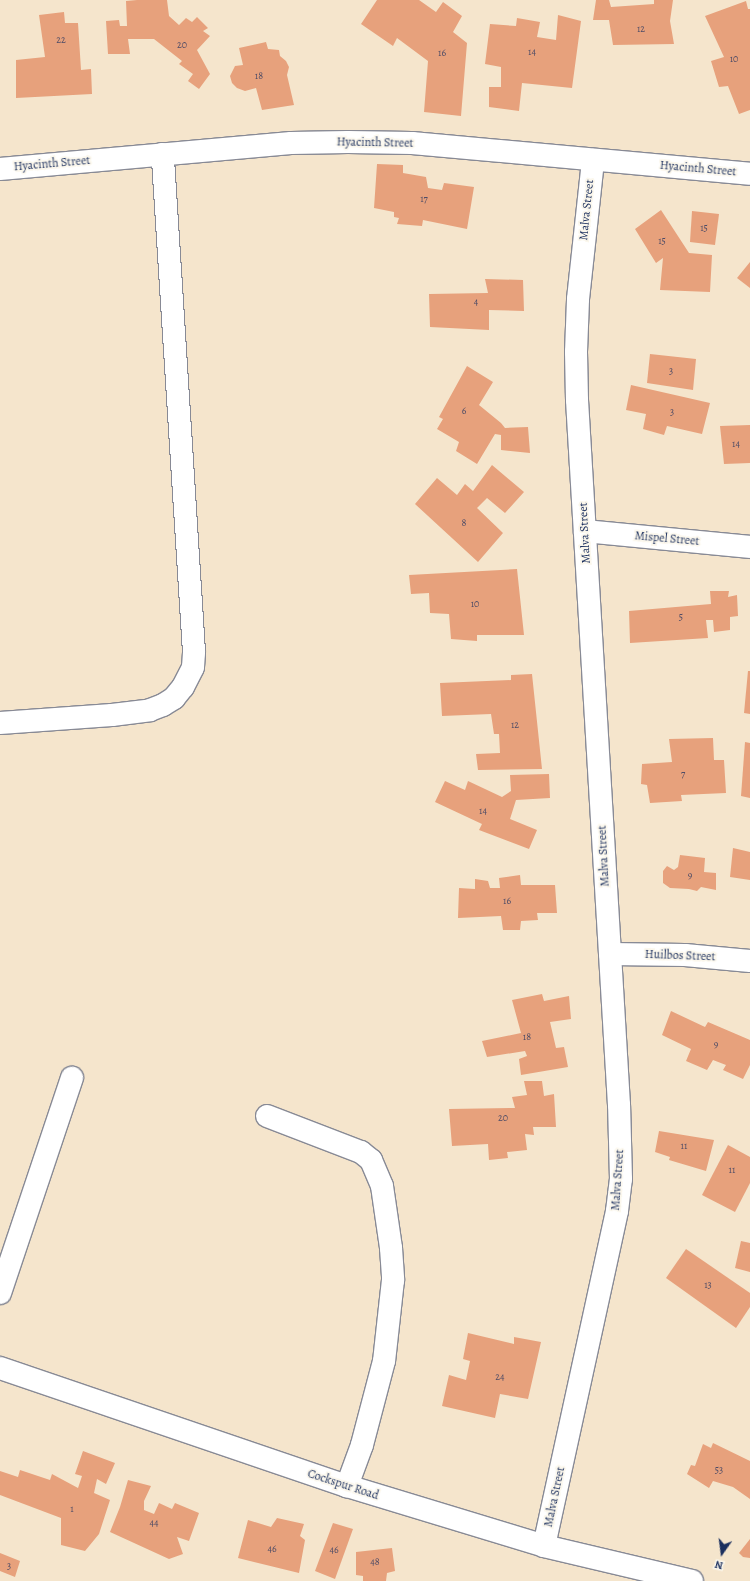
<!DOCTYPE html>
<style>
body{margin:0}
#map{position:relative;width:750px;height:1581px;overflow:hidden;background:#f5e5cc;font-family:Alegreya,serif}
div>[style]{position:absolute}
.building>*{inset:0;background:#e7a17c}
.roads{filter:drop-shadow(1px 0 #888a95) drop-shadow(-1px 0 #888a95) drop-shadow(0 1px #888a95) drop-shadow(0 -1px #888a95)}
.minor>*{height:22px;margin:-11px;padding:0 11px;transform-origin:11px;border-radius:11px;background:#fff}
span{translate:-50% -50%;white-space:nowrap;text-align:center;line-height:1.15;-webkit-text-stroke:3.5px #fbf7ec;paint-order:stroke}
.number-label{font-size:10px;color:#4e4c66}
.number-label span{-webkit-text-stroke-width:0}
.street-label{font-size:12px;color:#1b2f5e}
.north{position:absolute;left:702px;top:1533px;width:40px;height:40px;-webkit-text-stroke:3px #fbf7ec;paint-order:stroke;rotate:194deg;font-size:11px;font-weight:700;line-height:16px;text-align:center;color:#1b2f5e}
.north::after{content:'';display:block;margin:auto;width:14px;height:18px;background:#1b2f5e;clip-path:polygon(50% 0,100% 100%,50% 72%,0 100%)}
</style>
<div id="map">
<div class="building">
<div style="clip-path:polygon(137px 0,167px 0,169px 16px,179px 25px,186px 18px,192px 22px,197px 17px,208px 28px,203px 31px,210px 36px,197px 50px,210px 74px,199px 89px,188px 81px,193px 74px,179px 64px,182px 61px,154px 39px,128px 39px,130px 54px,108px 54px,106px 21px,119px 20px,120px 26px,127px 26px,126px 1px)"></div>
<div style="clip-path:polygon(377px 0,419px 0,436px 12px,443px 2px,462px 16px,453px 32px,467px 43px,461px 116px,424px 112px,428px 61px,397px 38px,393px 46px,361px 24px)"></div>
<div style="clip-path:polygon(596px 0,609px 0,611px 7px,654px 4px,654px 0,673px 0,670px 21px,674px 44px,613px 45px,609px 20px,593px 20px)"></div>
<div style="clip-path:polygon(746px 1px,748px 9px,750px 9px,750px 110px,739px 114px,728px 86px,719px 87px,711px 61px,724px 57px,705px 16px)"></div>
<div style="clip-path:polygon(64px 12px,65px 23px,78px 23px,81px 70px,91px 69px,92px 94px,16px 98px,16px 60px,45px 57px,39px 15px)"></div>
<div style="clip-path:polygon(558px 15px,581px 21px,572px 88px,522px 83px,519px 111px,489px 107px,489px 87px,501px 87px,501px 67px,485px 64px,490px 24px,516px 26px,517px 18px,540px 22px,537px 37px,556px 40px)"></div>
<div style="clip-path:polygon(266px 42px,268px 49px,279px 50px,280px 56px,286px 61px,289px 67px,287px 75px,294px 105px,262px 110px,256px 88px,245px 91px,237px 88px,232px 83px,230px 76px,235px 66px,243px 65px,239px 48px)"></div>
<div style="clip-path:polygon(377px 164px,403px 165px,403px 173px,426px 177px,428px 188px,442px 190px,444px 183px,474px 187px,467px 229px,423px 220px,422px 226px,397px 224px,399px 218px,394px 217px,394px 212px,374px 208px)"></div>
<div style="clip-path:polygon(661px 210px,689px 253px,712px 255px,710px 292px,660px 290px,663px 258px,656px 263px,635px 229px)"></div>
<div style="clip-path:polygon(692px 211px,719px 214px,715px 245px,690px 242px)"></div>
<div style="clip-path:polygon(750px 262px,750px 288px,737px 278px)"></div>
<div style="clip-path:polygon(485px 279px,523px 280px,524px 311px,489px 310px,489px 330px,430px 327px,429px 294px,488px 293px)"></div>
<div style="clip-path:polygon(650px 354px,696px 359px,693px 390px,647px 383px)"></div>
<div style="clip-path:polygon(467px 366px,493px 382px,479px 405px,501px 423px,505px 428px,528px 427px,530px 453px,501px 450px,501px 435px,495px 434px,477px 464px,456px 451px,459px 442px,437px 429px,443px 419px,439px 417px)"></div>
<div style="clip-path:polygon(631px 385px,710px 403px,702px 434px,667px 426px,664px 435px,643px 429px,646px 414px,626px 410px)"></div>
<div style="clip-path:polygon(750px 425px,750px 463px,724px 464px,720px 426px)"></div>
<div style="clip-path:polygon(492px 465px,524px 492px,505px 513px,487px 498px,477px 508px,503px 533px,478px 562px,415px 504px,437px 478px,457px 495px,465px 484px,473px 491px)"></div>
<div style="clip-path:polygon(517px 569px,524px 635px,477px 635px,477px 641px,451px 639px,449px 614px,430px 613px,429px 593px,411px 594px,409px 575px)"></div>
<div style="clip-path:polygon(710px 591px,729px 591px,728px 597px,737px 595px,738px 616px,730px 617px,730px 630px,714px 632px,713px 620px,706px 620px,708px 638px,630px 643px,629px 611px,711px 604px)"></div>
<div style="clip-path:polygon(748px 671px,750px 671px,750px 714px,744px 713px)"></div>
<div style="clip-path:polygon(532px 674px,542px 769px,478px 770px,476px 754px,500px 753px,499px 734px,494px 734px,491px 714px,442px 716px,440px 683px,511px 680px,511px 675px)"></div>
<div style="clip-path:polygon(713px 738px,714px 760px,724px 760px,726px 793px,681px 795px,682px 801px,650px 803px,647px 785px,641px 784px,642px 764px,672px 762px,669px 739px)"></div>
<div style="clip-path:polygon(745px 742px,750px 743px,750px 798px,741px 796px)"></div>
<div style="clip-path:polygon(549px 774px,550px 798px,516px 800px,510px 819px,537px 830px,529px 849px,479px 830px,482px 824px,435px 802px,445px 781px,465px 790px,468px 781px,502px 797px,511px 791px,510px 775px)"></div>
<div style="clip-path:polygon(733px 848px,750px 852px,750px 880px,730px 877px)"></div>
<div style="clip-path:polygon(680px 855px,705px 858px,704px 872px,716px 873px,716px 890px,701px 887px,697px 891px,689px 889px,670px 888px,663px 883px,663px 871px,667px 866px,674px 870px,678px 867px)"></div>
<div style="clip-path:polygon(520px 875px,521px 885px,555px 885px,557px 913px,537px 913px,538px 920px,521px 921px,520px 930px,503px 930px,501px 916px,458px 918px,459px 888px,475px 889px,475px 879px,488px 881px,490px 888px,500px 888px,499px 878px)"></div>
<div style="clip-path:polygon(542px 994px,544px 1001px,569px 996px,571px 1019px,550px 1022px,556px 1048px,564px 1047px,568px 1067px,521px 1075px,519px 1059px,527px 1056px,525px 1051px,487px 1057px,482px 1041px,521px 1033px,512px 1000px)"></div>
<div style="clip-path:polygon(671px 1011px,705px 1027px,708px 1022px,750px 1040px,750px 1065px,743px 1079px,723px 1070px,726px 1065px,713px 1060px,707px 1070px,686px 1061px,691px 1049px,662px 1035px)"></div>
<div style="clip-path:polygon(524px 1081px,542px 1081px,544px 1096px,554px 1094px,556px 1127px,533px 1127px,534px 1135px,525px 1134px,527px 1150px,507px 1152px,508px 1158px,489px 1160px,488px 1144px,452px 1146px,449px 1109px,515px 1108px,512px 1097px,527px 1095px)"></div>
<div style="clip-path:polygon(659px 1131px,714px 1140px,706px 1171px,669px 1160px,670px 1157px,655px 1152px)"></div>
<div style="clip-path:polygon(728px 1145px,750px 1157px,750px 1183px,735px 1212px,702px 1195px)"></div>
<div style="clip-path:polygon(741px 1241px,750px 1243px,750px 1272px,735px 1268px)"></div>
<div style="clip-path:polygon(686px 1249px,750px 1293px,750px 1307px,736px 1328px,666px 1278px)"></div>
<div style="clip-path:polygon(468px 1333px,514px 1344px,514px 1337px,541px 1342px,528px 1399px,500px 1394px,495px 1418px,442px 1406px,449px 1375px,466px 1380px,470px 1361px,463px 1359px)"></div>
<div style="clip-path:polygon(713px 1443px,750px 1461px,750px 1499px,733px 1487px,713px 1481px,709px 1488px,687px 1474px,691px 1465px,695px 1466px,703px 1444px,711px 1448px)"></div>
<div style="clip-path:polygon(83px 1451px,115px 1463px,106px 1484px,97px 1479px,94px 1493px,110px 1500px,99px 1534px,85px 1551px,61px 1545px,61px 1518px,0 1495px,0 1471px,18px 1477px,20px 1470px,50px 1480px,52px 1474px,78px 1488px,82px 1476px,75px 1474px)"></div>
<div style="clip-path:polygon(128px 1480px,151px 1486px,144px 1501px,144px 1510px,154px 1514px,159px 1503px,172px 1509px,175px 1503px,199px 1513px,189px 1541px,177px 1537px,183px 1554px,169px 1559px,110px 1532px,120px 1507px)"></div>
<div style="clip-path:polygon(277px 1518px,304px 1524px,300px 1536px,305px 1540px,299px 1573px,238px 1558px,248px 1520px,271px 1527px)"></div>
<div style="clip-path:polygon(333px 1523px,353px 1529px,335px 1579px,315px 1571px)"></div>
<div style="clip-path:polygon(750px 1539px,750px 1558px,743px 1557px,739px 1553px)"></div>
<div style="clip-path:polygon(392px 1548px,395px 1571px,387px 1573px,386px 1581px,363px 1581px,363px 1576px,356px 1575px,356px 1552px)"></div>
<div style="clip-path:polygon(0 1553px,20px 1561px,15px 1577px,0 1571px)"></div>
</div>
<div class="roads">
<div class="minor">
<div style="left:0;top:169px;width:292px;rotate:-5.1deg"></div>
<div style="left:291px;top:143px;width:57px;rotate:-1deg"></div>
<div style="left:348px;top:142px;width:64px;rotate:0.9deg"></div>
<div style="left:412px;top:143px;width:339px;rotate:5.2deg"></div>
<div style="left:585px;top:531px;width:166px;rotate:5.5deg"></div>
<div style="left:0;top:723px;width:112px;rotate:-4.1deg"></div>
<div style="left:112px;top:715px;width:38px;rotate:-7deg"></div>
<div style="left:150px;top:710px;width:14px;rotate:-21deg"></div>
<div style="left:163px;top:705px;width:13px;rotate:-32deg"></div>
<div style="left:174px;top:698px;width:14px;rotate:-51deg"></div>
<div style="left:183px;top:687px;width:22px;rotate:-63deg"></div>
<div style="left:193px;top:667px;width:15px;rotate:-86deg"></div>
<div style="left:194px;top:652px;width:499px;rotate:-93.6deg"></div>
<div style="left:610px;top:954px;width:75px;rotate:0.8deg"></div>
<div style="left:685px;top:955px;width:65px;rotate:5.3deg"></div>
<div style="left:267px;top:1116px;width:101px;rotate:21deg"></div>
<div style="left:361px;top:1152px;width:13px;rotate:39deg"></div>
<div style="left:371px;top:1160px;width:28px;rotate:67deg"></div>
<div style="left:382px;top:1186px;width:63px;rotate:81.7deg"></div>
<div style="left:391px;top:1248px;width:32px;rotate:86deg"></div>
<div style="left:393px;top:1280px;width:81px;rotate:96.3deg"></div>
<div style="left:384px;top:1361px;width:87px;rotate:104.7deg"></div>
<div style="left:362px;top:1445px;width:44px;rotate:110.1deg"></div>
<div style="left:0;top:1293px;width:227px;rotate:-71.5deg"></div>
<div style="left:0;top:1368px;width:367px;rotate:18.8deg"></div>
<div style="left:347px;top:1486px;width:206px;rotate:16.9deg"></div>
<div style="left:544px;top:1546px;width:152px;rotate:13.3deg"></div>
<div style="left:544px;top:1546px;width:343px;rotate:-77.7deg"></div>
<div style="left:617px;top:1211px;width:32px;rotate:-83deg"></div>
<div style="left:621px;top:1179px;width:74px;rotate:-91.5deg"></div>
<div style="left:619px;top:1105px;width:706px;rotate:-93.41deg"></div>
<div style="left:577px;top:400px;width:48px;rotate:-91.2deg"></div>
<div style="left:576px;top:352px;width:53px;rotate:-87.8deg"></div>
<div style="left:578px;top:299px;width:140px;rotate:-83.8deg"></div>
</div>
</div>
<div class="number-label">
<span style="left:641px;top:29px">12</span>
<span style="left:61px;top:40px">22</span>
<span style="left:182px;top:45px">20</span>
<span style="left:532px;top:52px">14</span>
<span style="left:442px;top:53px">16</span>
<span style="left:734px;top:59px">10</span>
<span style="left:259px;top:76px">18</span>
<span style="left:424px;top:199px">17</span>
<span style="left:704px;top:228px">15</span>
<span style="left:662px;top:241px">15</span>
<span style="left:476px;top:302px">4</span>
<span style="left:671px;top:371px">3</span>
<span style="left:464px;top:411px">6</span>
<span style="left:672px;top:412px">3</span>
<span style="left:736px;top:444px">14</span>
<span style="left:464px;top:523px">8</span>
<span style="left:475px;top:604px">10</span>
<span style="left:681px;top:617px">5</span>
<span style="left:515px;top:725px">12</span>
<span style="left:683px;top:774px">7</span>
<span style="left:483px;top:811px">14</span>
<span style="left:690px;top:875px">9</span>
<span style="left:507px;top:901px">16</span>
<span style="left:527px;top:1037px">18</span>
<span style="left:716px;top:1044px">9</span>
<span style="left:503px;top:1118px">20</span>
<span style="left:684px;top:1146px">11</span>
<span style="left:732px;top:1170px">11</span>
<span style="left:708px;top:1285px">13</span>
<span style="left:500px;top:1377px">24</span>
<span style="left:719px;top:1470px">53</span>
<span style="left:72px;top:1509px">1</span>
<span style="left:154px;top:1523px">44</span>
<span style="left:272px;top:1549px">46</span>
<span style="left:334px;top:1550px">46</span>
<span style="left:375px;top:1562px">48</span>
<span style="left:9px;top:1566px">3</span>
</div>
<div class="street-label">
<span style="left:375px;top:143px;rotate:1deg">Hyacinth Street</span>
<span style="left:52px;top:164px;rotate:-5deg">Hyacinth Street</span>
<span style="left:698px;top:169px;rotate:5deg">Hyacinth Street</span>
<span style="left:587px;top:210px;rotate:-84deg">Malva Street</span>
<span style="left:585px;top:533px;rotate:-93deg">Malva Street</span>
<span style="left:667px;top:539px;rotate:5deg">Mispel Street</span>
<span style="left:604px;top:856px;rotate:-93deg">Malva Street</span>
<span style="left:680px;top:956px;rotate:2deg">Huilbos Street</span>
<span style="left:618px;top:1180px;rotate:-86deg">Malva Street</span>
<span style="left:343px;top:1485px;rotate:18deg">Cockspur Road</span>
<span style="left:555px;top:1497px;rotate:-78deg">Malva Street</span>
</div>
<div class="north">N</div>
</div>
